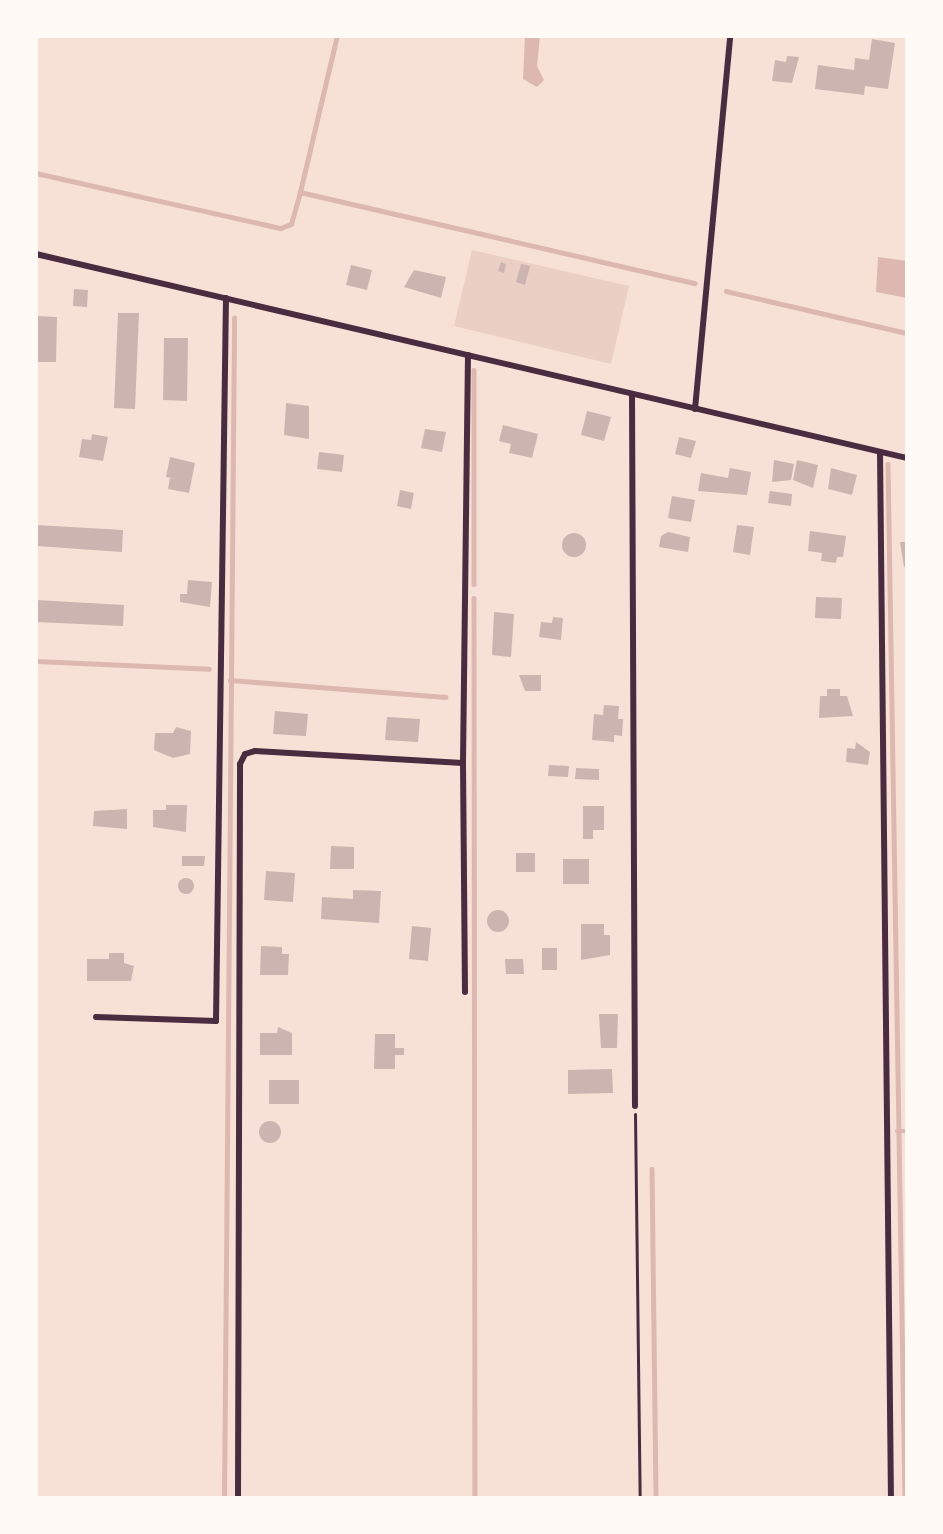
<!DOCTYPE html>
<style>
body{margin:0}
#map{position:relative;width:943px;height:1534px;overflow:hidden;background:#f7e1d7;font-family:"Open Sans",sans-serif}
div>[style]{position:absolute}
.green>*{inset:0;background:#ebcfc5}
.water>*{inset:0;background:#dcb8b0}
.stream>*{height:4.5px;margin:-2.25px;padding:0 2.25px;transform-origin:2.25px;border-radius:2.25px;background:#dcb8b0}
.building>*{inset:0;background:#ccb4b1}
.round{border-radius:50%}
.path>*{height:3px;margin:-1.5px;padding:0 1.5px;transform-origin:1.5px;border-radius:1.5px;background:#4a2c40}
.minor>*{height:6px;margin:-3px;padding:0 3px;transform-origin:3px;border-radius:3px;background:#4a2c40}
span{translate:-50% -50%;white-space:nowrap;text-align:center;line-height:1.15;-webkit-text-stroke:6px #fffaf5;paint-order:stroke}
.frame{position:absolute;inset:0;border:38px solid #fffaf5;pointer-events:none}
</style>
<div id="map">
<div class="green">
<div style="clip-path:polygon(472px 250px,629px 286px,611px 364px,454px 326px)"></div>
</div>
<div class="water">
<div style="clip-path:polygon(525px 36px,540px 36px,537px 66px,544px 80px,537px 87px,523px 79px)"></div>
<div style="clip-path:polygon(878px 257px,907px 261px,907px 298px,876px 292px)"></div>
</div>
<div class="stream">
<div style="left:36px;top:173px;width:251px;rotate:12.7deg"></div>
<div style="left:281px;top:228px;width:11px;rotate:-22deg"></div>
<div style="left:291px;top:224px;width:33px;rotate:-74deg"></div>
<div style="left:300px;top:192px;width:405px;rotate:13deg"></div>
<div style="left:300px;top:192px;width:160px;rotate:-76.7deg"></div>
<div style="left:726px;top:291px;width:186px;rotate:13.1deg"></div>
<div style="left:474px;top:370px;width:214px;rotate:90deg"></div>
<div style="left:888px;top:464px;width:1034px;rotate:89.06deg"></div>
<div style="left:474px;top:598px;width:900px;rotate:89.94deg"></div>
<div style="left:36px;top:661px;width:173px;rotate:2.6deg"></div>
<div style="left:230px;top:680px;width:216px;rotate:4.5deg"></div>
<div style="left:897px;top:1131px;width:10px"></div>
<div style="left:652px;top:1169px;width:329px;rotate:89.3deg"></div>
<div style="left:224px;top:1498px;width:1180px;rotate:-89.51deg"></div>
</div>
<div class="building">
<div style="clip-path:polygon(872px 39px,895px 43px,888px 89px,865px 86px,864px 95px,815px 89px,818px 65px,854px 70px,855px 58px,869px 60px)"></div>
<div style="clip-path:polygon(787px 56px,799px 57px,792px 83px,772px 81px,775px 60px,786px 62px)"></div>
<div style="clip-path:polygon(501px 262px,506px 264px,504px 273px,498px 271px)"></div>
<div style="clip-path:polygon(521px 264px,530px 266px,525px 285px,516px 282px)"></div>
<div style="clip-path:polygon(351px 265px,372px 270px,367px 290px,346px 285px)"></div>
<div style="clip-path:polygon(414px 270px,446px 277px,441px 298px,404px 287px)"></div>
<div style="clip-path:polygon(74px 289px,88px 290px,87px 307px,73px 306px)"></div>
<div style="clip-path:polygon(118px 313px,139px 313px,135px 409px,114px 408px)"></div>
<div style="clip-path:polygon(36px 316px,57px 317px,56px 362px,36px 362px)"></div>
<div style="clip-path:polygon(164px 338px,188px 338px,187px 401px,163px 400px)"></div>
<div style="clip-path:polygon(286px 403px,309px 406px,309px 439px,284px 435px)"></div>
<div style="clip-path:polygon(587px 411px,611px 417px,604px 441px,581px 435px)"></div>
<div style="clip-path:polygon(503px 425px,538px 434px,532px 458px,509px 453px,511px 444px,499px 441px)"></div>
<div style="clip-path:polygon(425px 429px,446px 432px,442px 452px,421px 448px)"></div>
<div style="clip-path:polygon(92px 434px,108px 437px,103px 461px,79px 457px,82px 439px,91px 440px)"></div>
<div style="clip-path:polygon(679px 437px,696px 441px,691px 458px,675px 454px)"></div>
<div style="clip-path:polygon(319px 452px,344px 455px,342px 472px,317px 469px)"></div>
<div style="clip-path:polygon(170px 457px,195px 463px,189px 493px,168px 489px,170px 478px,178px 479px,166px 477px)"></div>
<div style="clip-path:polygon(774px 460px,794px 464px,791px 480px,772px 482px)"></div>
<div style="clip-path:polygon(797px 460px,818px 465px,813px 488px,793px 480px)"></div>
<div style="clip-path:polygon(730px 468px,751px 472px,747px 495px,698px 491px,701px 473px,728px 478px)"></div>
<div style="clip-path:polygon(831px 468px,857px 475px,852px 495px,828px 489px)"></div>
<div style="clip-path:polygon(400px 490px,414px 493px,411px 509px,397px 506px)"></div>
<div style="clip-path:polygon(770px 491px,792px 494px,791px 506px,768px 503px)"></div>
<div style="clip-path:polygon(672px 496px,695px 500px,691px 522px,668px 518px)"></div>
<div style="clip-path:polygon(36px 525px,123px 530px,122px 552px,36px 546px)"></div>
<div style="clip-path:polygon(737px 525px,754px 527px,750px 555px,733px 552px)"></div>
<div style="clip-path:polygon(810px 531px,846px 536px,843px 557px,837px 557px,836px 563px,821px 561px,822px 553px,808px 551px)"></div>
<div style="clip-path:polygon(668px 532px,690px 537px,688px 552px,659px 547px,661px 536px)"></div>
<div class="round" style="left:562px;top:533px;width:24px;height:24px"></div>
<div style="clip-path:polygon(900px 542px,907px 542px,907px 567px,904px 567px)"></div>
<div style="clip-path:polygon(188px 580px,212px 582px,210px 607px,180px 602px,180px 594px,187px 594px)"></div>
<div style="clip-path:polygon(816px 597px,842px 598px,841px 619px,815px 618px)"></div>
<div style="clip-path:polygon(36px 600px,124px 605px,123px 626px,36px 622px)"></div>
<div style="clip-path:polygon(494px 612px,514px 614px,511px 657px,492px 655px)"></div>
<div style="clip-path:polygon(553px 617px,563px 618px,561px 640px,539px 637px,541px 622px,552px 623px)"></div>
<div style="clip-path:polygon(519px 675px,541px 675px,541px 691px,525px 691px)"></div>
<div style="clip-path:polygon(827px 689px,840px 689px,840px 696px,847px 696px,853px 716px,819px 718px,820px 696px,827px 696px)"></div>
<div style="clip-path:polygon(604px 705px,619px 706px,618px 719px,623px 719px,622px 736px,614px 735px,614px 742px,592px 740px,594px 714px,603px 715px)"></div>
<div style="clip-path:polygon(275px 711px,308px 714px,306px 736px,273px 734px)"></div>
<div style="clip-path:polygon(387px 717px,420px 719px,418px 742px,385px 740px)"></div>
<div style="clip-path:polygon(176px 727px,191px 731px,190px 754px,173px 758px,154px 750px,155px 733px,173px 733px)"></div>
<div style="clip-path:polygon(856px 742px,870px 752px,868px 765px,846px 762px,847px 748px,855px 749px)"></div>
<div style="clip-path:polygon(549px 765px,569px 766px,568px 777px,548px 776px)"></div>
<div style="clip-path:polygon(576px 768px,599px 769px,599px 780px,575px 779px)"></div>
<div style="clip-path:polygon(166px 805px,187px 805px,186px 832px,153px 827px,153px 810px,166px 810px)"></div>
<div style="clip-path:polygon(583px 806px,604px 806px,604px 830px,593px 830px,593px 839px,583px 839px)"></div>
<div style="clip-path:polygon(127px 809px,127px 829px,93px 826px,94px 811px)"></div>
<div style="clip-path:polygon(331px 846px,354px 847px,354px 869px,330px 869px)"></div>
<div style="clip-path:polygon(516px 853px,535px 853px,535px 872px,516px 872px)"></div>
<div style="clip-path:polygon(182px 856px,205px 856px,204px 866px,182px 866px)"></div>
<div style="clip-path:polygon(563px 859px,589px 859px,589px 884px,563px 884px)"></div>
<div style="clip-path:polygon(266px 871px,295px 873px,293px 902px,264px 900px)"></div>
<div class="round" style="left:178px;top:878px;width:16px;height:16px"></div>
<div style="clip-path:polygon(353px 890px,381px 891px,379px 923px,321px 919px,322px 897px,353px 899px)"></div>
<div class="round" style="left:487px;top:910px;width:22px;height:22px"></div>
<div style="clip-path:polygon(581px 924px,604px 924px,604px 935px,610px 935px,610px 955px,581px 960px)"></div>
<div style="clip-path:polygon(412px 926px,431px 928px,428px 961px,409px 959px)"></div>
<div style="clip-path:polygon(261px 946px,282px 947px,282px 954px,289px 954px,288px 975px,260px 975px)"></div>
<div style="clip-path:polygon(542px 948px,557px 948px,557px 970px,542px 970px)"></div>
<div style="clip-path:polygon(109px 953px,124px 953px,124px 963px,134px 966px,131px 981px,87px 981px,87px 959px,109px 959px)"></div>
<div style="clip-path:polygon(505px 959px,523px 959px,524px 974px,506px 974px)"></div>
<div style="clip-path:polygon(599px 1014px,618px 1014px,617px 1048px,601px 1048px)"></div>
<div style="clip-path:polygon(278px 1027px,292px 1033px,292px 1055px,260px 1055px,260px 1033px,277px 1033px)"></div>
<div style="clip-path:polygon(375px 1034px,395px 1034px,395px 1048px,404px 1048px,404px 1055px,395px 1055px,395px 1069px,374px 1069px)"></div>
<div style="clip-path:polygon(612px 1069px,613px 1093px,568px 1094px,568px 1070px)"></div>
<div style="clip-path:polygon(269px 1080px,299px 1080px,299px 1104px,269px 1104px)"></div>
<div class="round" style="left:259px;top:1121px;width:22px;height:22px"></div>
</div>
<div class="path">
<div style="left:635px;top:1114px;width:384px;rotate:89.3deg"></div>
</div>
<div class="minor">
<div style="left:36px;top:254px;width:895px;rotate:13.18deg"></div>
<div style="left:632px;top:394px;width:712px;rotate:89.76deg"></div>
<div style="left:695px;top:409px;width:375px;rotate:-84.6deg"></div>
<div style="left:880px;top:452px;width:1046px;rotate:89.4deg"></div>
<div style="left:463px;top:763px;width:229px;rotate:89.5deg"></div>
<div style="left:96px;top:1017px;width:120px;rotate:1.9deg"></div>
<div style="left:216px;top:1021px;width:723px;rotate:-89.21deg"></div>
<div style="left:238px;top:1498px;width:734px;rotate:-89.84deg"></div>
<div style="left:240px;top:764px;width:11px;rotate:-63deg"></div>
<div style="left:245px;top:754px;width:10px;rotate:-17deg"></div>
<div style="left:255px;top:751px;width:208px;rotate:3.3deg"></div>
<div style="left:463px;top:763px;width:408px;rotate:-89.3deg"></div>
</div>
<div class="frame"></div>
</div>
